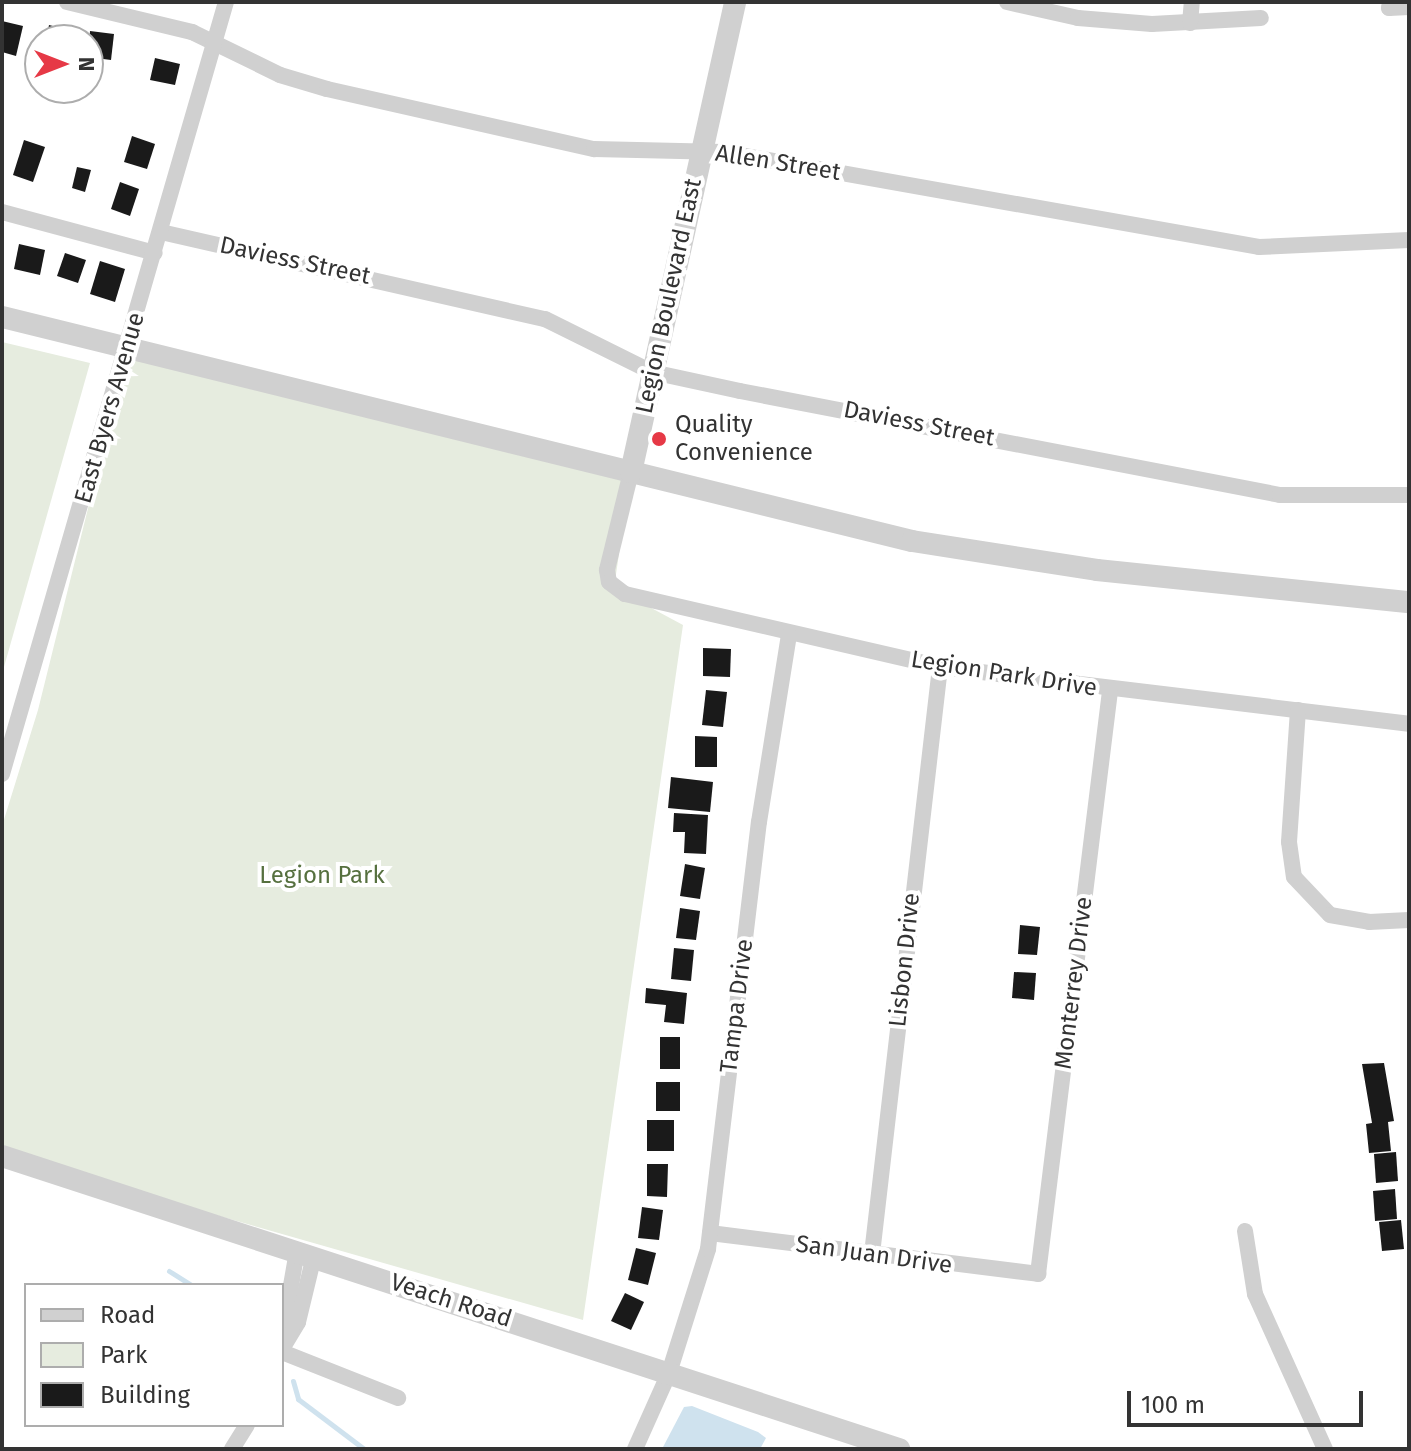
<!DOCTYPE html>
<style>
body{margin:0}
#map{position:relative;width:1411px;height:1451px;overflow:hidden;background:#fff;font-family:"Fira Sans",sans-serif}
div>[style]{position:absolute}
.green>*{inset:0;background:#e6ecdf}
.water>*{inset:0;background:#cfe2ee}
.stream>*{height:5px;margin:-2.5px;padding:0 2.5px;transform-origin:2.5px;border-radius:2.5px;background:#cfe2ee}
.building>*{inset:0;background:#1a1a1a}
.minor>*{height:16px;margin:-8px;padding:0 8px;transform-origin:8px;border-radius:8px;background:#d0d0d0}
.tertiary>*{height:22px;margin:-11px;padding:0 11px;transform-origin:11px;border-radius:11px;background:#d0d0d0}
.dots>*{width:22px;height:22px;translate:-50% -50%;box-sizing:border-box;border:4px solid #fff;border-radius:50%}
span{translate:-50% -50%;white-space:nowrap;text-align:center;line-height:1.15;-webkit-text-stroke:8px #fff;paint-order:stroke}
.street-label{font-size:24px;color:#333}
.poi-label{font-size:24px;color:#333}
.left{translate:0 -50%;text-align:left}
.park-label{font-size:24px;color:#56703f}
.frame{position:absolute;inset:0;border:4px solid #333;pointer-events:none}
.legend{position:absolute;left:24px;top:1283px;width:260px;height:144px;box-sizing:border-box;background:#fff;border:2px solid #adadad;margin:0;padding:10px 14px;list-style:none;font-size:24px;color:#333}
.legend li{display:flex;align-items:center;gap:16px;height:40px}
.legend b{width:40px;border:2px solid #adadad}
.north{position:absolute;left:24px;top:24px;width:80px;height:80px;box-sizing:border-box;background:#fff;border:2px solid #adadad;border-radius:50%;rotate:90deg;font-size:22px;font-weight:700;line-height:32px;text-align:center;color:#333}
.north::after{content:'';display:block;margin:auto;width:28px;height:36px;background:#e63946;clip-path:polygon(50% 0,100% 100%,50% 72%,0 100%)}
.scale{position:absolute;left:1127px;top:1391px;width:236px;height:36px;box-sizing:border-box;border:4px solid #333;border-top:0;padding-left:10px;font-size:24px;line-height:28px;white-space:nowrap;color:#333;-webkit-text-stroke:6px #fff;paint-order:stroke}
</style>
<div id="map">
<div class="green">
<div style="clip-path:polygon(2px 342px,90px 363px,2px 674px)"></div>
<div style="clip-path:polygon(128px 347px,631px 472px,614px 588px,683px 625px,583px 1320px,2px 1154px,2px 826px,38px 710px)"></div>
</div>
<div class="water">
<div style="clip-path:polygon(692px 1406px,758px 1432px,766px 1438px,760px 1449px,662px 1449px,684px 1407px)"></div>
</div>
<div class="stream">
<div style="left:169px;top:1271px;width:26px;rotate:32deg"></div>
<div style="left:293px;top:1381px;width:19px;rotate:74deg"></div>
<div style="left:298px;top:1399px;width:83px;rotate:37.1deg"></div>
</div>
<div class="building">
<div style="clip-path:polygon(2px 21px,23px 26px,16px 56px,2px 52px)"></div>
<div style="clip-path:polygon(49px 25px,73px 31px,71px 40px,46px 40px)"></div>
<div style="clip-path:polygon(90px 31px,114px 34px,111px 60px,88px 57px)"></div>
<div style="clip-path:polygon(155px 58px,180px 64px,175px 85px,150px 80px)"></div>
<div style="clip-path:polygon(132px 136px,155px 144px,147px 169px,124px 162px)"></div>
<div style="clip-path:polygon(24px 140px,45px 147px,33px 182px,13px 175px)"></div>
<div style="clip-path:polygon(77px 167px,91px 170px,85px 192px,72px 188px)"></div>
<div style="clip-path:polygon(120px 182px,139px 189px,130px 216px,111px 209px)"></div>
<div style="clip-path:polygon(19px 244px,45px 250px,40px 275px,14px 269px)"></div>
<div style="clip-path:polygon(65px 253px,86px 260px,78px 283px,57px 276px)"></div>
<div style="clip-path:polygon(100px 261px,125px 269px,115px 302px,90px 294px)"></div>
<div style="clip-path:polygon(703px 648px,731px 649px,730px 677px,703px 676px)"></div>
<div style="clip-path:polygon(706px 690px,727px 692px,723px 727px,702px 725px)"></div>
<div style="clip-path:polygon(695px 736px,717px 737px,717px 767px,695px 767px)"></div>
<div style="clip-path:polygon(671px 777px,713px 782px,710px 812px,668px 808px)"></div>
<div style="clip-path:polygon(674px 813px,708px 815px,706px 854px,684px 853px,685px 832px,673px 832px)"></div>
<div style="clip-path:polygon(685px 864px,705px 868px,700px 899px,680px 896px)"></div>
<div style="clip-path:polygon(680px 908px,700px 911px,696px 940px,676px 938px)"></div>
<div style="clip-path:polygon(1020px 925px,1040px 927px,1037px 955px,1018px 954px)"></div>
<div style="clip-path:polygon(674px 948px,694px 950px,691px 981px,671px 979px)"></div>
<div style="clip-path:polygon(1014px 972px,1036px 973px,1034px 1000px,1012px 998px)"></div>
<div style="clip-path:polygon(646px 988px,687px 993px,684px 1024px,664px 1022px,666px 1005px,645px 1003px)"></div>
<div style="clip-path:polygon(660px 1037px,680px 1037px,680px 1069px,660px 1069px)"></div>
<div style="clip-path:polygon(1384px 1063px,1394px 1121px,1388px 1122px,1391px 1151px,1369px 1153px,1366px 1124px,1372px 1123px,1362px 1064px)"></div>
<div style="clip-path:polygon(656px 1082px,680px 1082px,680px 1111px,656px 1111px)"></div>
<div style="clip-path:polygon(647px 1120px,674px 1120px,674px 1151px,647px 1151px)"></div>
<div style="clip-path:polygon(1396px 1152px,1398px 1181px,1376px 1183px,1374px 1154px)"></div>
<div style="clip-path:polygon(647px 1164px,668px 1164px,667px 1197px,647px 1196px)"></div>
<div style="clip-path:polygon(1395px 1189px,1397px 1219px,1375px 1221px,1373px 1191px)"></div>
<div style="clip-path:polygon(642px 1207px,663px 1210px,659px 1240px,638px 1238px)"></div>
<div style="clip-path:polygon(1401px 1220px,1404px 1249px,1382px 1251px,1379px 1222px)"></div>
<div style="clip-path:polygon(636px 1248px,656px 1253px,648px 1285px,628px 1280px)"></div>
<div style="clip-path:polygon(625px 1293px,644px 1302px,631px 1330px,611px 1321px)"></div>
</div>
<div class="minor">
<div style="left:67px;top:2px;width:129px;rotate:13.5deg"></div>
<div style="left:192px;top:32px;width:98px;rotate:26deg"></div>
<div style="left:280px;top:75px;width:49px;rotate:16.6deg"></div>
<div style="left:327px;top:89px;width:274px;rotate:12.7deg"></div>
<div style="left:594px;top:149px;width:129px;rotate:1.3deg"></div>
<div style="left:723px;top:152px;width:544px;rotate:10.05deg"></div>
<div style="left:1259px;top:247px;width:150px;rotate:-2.7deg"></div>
<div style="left:1007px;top:2px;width:73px;rotate:12.7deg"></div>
<div style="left:1078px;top:18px;width:74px;rotate:4.6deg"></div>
<div style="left:1152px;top:24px;width:109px;rotate:-3.2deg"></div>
<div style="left:1390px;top:2px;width:6px;rotate:99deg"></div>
<div style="left:1389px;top:8px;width:20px;rotate:-3deg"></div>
<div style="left:1190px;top:23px;width:21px;rotate:-85deg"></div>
<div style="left:2px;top:212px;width:158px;rotate:15deg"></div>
<div style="left:161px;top:232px;width:394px;rotate:12.8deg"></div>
<div style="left:545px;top:319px;width:119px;rotate:26.4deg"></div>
<div style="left:652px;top:372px;width:90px;rotate:12.2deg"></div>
<div style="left:740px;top:391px;width:550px;rotate:10.9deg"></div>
<div style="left:1280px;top:495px;width:129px"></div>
<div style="left:631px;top:472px;width:101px;rotate:103.8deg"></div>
<div style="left:607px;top:570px;width:12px;rotate:81deg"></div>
<div style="left:609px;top:582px;width:20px;rotate:37deg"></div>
<div style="left:625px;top:594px;width:323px;rotate:13deg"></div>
<div style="left:940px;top:667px;width:472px;rotate:6.9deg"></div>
<div style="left:1298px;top:710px;width:132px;rotate:93.9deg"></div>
<div style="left:1289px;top:842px;width:35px;rotate:82deg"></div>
<div style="left:1294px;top:877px;width:52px;rotate:46.5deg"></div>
<div style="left:1330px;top:915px;width:40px;rotate:10deg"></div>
<div style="left:1369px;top:922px;width:40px;rotate:-2.9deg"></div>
<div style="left:2px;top:774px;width:804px;rotate:-73.82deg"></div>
<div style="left:1245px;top:1231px;width:64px;rotate:81deg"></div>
<div style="left:1255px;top:1294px;width:170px;rotate:65.7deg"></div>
<div style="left:710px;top:1233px;width:331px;rotate:7.1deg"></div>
<div style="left:1038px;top:1274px;width:587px;rotate:-82.96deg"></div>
<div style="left:872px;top:1254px;width:591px;rotate:-83.39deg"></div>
<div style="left:282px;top:1337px;width:87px;rotate:-80.1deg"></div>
<div style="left:282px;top:1349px;width:31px;rotate:-59deg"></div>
<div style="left:298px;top:1322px;width:68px;rotate:-76.4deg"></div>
<div style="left:282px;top:1352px;width:125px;rotate:21.6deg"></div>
<div style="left:232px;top:1449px;width:28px;rotate:-58deg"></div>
<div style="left:635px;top:1449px;width:83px;rotate:-65.9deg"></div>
<div style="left:669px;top:1373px;width:130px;rotate:-72.5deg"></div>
<div style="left:708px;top:1249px;width:430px;rotate:-83.2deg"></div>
<div style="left:759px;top:822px;width:189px;rotate:-80.9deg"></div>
</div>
<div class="tertiary">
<div style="left:2px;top:317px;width:937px;rotate:13.83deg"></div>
<div style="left:912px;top:541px;width:187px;rotate:8.9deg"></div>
<div style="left:1097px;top:570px;width:314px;rotate:5.9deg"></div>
<div style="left:631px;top:472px;width:481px;rotate:-77.5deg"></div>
<div style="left:2px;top:1156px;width:944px;rotate:18.09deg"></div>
</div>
<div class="dots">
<div style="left:659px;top:439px;background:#e63946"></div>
</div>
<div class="street-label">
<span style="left:778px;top:163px;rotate:9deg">Allen Street</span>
<span style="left:295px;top:261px;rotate:12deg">Daviess Street</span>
<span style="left:669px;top:296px;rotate:-78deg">Legion Boulevard East</span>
<span style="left:110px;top:408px;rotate:-74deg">East Byers Avenue</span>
<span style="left:919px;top:424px;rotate:11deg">Daviess Street</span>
<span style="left:1004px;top:674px;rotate:9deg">Legion Park Drive</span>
<span style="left:905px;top:960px;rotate:-84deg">Lisbon Drive</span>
<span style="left:1074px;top:983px;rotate:-83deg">Monterrey Drive</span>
<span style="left:737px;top:1006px;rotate:-83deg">Tampa Drive</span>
<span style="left:874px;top:1255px;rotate:8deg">San Juan Drive</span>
<span style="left:451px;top:1301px;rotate:18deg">Veach Road</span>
</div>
<div class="poi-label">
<span class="left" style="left:675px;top:439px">Quality<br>Convenience</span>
</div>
<div class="park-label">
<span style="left:322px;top:876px">Legion Park</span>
</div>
<div class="frame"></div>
<ul class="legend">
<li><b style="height:10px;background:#d0d0d0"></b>Road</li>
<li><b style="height:22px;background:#e6ecdf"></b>Park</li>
<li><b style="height:22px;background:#1a1a1a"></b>Building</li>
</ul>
<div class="north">N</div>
<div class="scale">100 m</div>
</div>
